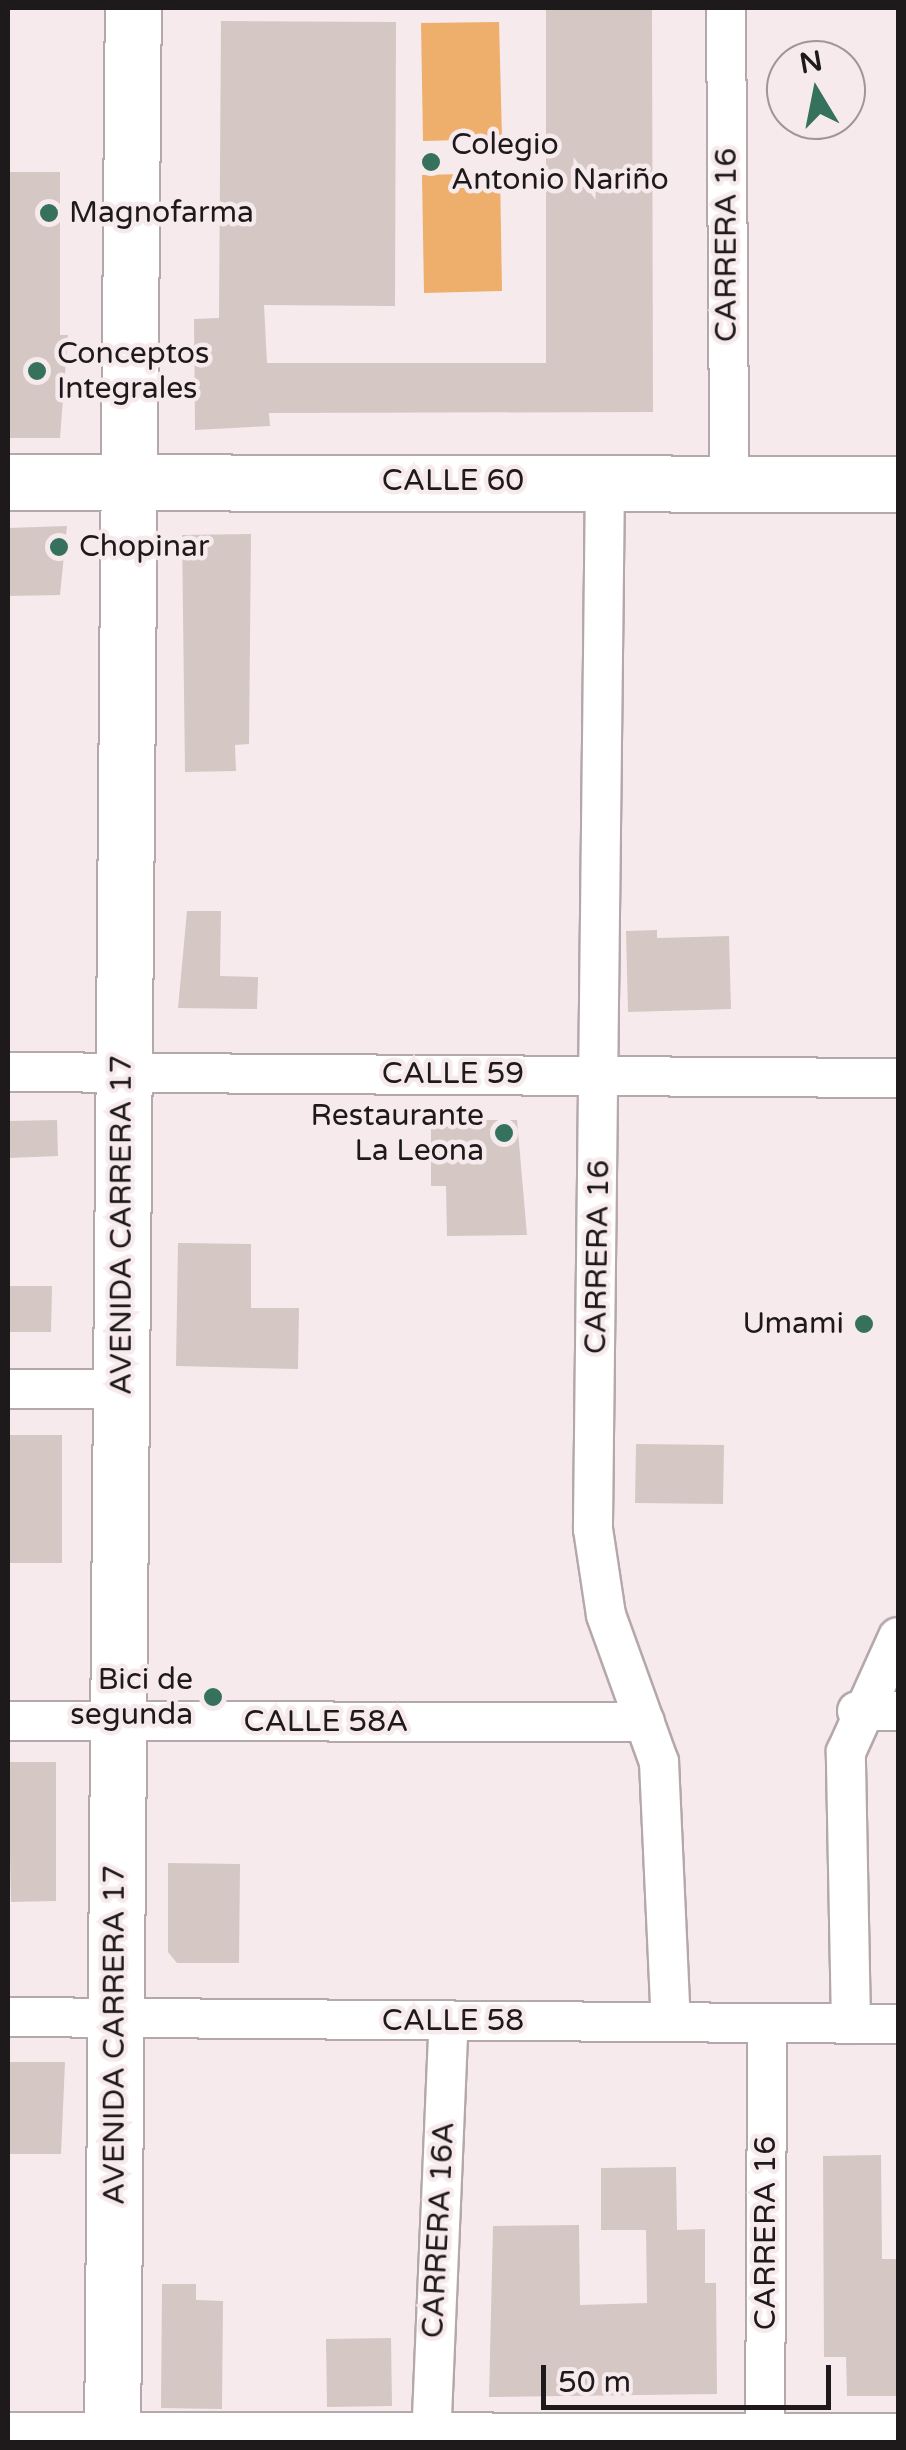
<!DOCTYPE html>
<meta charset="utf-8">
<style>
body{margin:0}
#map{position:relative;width:906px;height:2450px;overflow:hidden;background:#f7eaed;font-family:"Varela Round",sans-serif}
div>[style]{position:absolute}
.green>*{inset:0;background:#eeaf6d}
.building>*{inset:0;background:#d4c7c4}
.roads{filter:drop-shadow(2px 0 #b4a8ab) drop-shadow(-2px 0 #b4a8ab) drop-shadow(0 2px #b4a8ab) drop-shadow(0 -2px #b4a8ab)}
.street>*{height:38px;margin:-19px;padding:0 19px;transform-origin:19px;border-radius:19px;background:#fff}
.secondary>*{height:55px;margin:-27.5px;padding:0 27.5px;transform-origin:27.5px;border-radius:27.5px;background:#fff}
.dots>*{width:28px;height:28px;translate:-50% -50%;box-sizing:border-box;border:5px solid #f7eaed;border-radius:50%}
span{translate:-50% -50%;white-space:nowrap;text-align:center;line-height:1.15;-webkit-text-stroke:9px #f7eaed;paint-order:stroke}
.poi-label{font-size:30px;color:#1e191a}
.left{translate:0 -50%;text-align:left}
.right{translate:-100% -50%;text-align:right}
.street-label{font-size:30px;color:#1e191a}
.frame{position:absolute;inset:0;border:10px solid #1e191a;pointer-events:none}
.north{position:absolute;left:766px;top:40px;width:100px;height:100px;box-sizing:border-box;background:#f7eaed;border:2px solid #a09699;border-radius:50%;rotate:350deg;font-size:28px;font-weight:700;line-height:40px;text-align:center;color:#1e191a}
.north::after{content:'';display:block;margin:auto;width:35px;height:45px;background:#35715c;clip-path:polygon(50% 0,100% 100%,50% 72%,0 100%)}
.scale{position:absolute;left:541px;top:2365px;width:290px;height:45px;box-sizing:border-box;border:5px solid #1e191a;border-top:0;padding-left:12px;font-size:30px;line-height:35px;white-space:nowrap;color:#1e191a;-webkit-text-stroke:8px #f7eaed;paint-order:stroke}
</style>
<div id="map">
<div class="green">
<div style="clip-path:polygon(499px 22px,502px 139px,423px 141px,421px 23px)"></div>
<div style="clip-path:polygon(500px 173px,502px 291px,424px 293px,422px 175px)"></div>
</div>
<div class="building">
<div style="clip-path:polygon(546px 8px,652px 8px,653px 412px,269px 413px,270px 426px,195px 430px,194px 319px,219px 318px,221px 21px,396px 22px,395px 306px,264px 305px,267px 363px,546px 363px)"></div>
<div style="clip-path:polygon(8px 172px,60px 172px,60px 335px,68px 335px,60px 438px,8px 438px)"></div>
<div style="clip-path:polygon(67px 526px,60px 595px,8px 596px,8px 528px)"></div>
<div style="clip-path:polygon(251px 534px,249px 744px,235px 745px,236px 771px,185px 772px,182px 535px)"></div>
<div style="clip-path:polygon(187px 911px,221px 911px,220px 976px,258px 977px,257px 1009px,178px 1008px)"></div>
<div style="clip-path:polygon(657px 930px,657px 938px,729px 936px,731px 1009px,628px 1012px,626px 931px)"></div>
<div style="clip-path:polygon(57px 1120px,58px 1156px,8px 1158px,8px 1121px)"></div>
<div style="clip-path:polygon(431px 1120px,517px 1120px,527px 1235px,447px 1236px,446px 1186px,431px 1186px)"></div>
<div style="clip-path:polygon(178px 1243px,251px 1244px,251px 1308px,299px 1308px,298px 1369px,176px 1366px)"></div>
<div style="clip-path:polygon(8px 1286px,52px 1286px,51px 1332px,8px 1332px)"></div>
<div style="clip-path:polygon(8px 1435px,62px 1435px,62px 1563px,8px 1563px)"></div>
<div style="clip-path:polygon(636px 1444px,724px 1445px,723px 1504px,635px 1503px)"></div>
<div style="clip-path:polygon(8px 1762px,56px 1762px,56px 1901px,11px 1902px)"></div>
<div style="clip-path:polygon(168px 1863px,240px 1864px,239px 1963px,177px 1963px,168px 1952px)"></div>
<div style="clip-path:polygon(8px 2062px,65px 2062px,61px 2154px,8px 2154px)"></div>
<div style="clip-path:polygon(881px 2155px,882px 2259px,898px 2259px,898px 2396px,847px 2396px,846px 2357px,824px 2357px,823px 2156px)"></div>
<div style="clip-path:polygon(676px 2167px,677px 2230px,705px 2229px,705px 2283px,716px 2283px,717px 2394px,489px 2397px,493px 2226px,579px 2225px,580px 2305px,647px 2303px,646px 2230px,601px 2230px,601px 2168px)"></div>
<div style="clip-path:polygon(162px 2284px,196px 2284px,196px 2300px,223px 2301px,222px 2409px,161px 2408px)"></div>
<div style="clip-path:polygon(391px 2338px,392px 2406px,327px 2407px,326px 2339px)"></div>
</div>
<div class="roads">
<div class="street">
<div style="left:726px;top:8px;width:474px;rotate:89.6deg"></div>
<div style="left:605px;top:481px;width:1048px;rotate:90.66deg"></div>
<div style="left:593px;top:1529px;width:87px;rotate:81.4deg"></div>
<div style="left:606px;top:1615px;width:156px;rotate:70.2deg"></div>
<div style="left:659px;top:1762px;width:260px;rotate:87.4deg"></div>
<div style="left:8px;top:1072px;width:890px;rotate:0.39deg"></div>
<div style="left:8px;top:1389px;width:112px"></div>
<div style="left:857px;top:1711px;width:41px"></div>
<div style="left:8px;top:1721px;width:637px;rotate:0.09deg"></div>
<div style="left:8px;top:2017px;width:890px;rotate:0.45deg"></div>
<div style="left:851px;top:2024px;width:272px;rotate:-91.1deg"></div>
<div style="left:846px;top:1752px;width:126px;rotate:-65.7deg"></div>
<div style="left:431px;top:2441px;width:421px;rotate:-87.6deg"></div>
<div style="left:765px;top:2442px;width:419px;rotate:-89.7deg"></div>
</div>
<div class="secondary">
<div style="left:8px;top:482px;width:890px;rotate:0.13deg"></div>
<div style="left:8px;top:2440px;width:890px;rotate:0.06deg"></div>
<div style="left:112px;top:2442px;width:2434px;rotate:-89.51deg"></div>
</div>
</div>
<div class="dots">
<div style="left:431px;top:162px;background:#35715c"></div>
<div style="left:49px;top:213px;background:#35715c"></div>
<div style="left:37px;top:371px;background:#35715c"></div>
<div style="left:59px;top:547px;background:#35715c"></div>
<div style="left:504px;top:1133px;background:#35715c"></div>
<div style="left:864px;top:1324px;background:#35715c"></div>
<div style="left:213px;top:1697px;background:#35715c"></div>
</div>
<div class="poi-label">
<span class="left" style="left:451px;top:162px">Colegio<br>Antonio Nariño</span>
<span class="left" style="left:69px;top:213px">Magnofarma</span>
<span class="left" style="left:57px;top:371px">Conceptos<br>Integrales</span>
<span class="left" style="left:79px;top:547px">Chopinar</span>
<span class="right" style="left:484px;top:1133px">Restaurante<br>La Leona</span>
<span class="right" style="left:844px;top:1324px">Umami</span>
<span class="right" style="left:193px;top:1697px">Bici de<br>segunda</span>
</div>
<div class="street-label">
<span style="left:727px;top:245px;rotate:-90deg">CARRERA 16</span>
<span style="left:453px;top:481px">CALLE 60</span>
<span style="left:453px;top:1074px">CALLE 59</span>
<span style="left:122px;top:1225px;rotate:-90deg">AVENIDA CARRERA 17</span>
<span style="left:598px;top:1257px;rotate:-89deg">CARRERA 16</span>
<span style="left:326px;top:1722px">CALLE 58A</span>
<span style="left:453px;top:2021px">CALLE 58</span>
<span style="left:115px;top:2035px;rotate:-90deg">AVENIDA CARRERA 17</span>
<span style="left:439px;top:2230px;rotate:-87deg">CARRERA 16A</span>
<span style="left:766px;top:2233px;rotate:-90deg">CARRERA 16</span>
</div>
<div class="frame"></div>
<div class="north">N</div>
<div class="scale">50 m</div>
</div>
